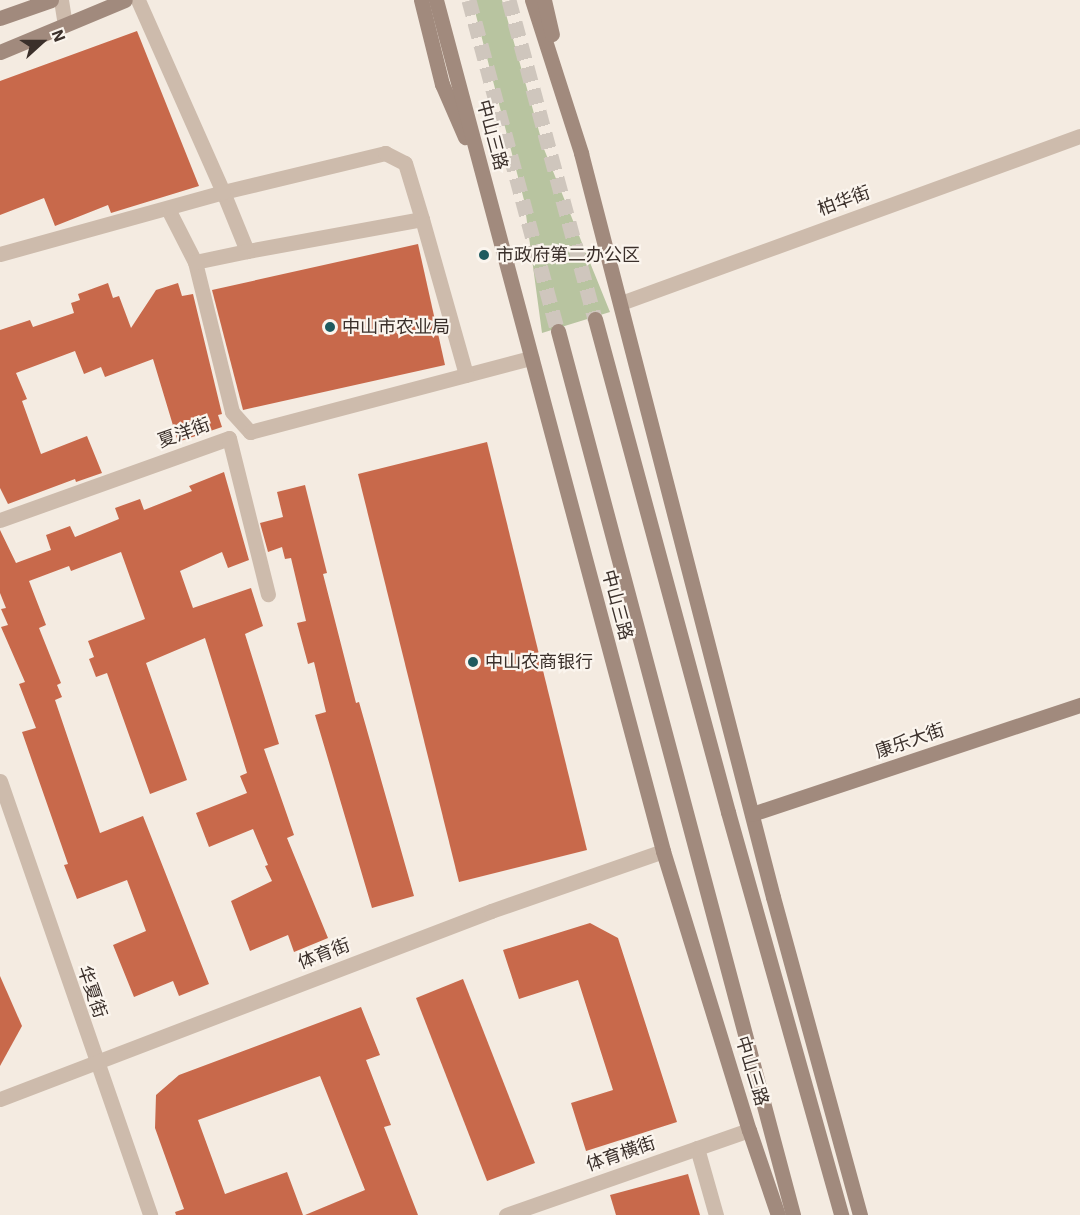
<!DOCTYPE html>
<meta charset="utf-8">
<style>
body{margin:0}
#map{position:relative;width:1080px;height:1215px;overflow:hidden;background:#f4ebe1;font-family:"IBM Plex Sans","Noto Sans SC",sans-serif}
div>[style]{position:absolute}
.green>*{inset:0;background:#b8c4a0}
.building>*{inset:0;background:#c8694b}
.secondary-tunnel>*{height:15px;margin-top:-7.5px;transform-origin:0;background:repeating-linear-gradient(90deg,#cfc6bd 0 15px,transparent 0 23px)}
.street>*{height:15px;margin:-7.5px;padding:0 7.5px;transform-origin:7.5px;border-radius:7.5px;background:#cdbbac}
.secondary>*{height:15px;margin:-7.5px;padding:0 7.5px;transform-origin:7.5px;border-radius:7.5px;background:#a18a7d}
.dots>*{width:16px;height:16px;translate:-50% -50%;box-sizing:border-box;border:3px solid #fbf5ee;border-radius:50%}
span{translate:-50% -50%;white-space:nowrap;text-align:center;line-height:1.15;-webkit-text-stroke:4.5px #fbf5ee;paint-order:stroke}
.street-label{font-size:18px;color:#3b302b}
.poi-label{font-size:18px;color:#3b302b}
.left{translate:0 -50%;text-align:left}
.north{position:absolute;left:12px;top:12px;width:60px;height:60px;-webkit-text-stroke:4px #fbf5ee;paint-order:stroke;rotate:69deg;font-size:16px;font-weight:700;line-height:24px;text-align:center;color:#3b302b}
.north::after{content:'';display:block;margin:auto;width:21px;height:27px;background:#3b302b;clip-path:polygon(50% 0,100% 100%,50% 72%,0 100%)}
</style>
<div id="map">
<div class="green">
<div style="clip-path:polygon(472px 0,502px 0,544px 149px,610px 312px,542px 333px,524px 200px)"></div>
</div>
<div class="building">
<div style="clip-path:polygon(137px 31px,199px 186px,111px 213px,108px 205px,55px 226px,44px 198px,0 215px,0 81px)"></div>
<div style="clip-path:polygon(418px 244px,445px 365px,243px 410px,212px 290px)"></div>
<div style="clip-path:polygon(108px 283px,113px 298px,119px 296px,131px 328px,156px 290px,178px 283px,182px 296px,193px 294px,222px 414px,218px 415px,222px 427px,178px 442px,153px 359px,105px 377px,101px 367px,84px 374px,75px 351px,16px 373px,27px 399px,22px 401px,41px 454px,87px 436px,102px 473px,76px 482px,75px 479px,8px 504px,0 488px,0 330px,30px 320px,33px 327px,74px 313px,71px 303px,80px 300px,78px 294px)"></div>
<div style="clip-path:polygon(487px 442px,587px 850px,459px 882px,358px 474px)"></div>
<div style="clip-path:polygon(224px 472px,249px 560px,228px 568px,222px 552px,180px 571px,193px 608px,251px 588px,263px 626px,245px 634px,279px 744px,264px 749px,294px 835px,287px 838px,328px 938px,294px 952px,288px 935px,250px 951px,231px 901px,272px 881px,265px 866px,268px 865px,253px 829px,209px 847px,196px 813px,247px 793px,240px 776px,247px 773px,205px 638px,146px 663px,187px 780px,150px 794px,107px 673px,96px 677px,89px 659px,94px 657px,88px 641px,145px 619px,121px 552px,71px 571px,69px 566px,29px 581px,46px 625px,39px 628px,61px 683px,57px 685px,62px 697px,55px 700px,100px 833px,143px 816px,209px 984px,179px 996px,173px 981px,134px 997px,113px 945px,146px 931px,127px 880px,77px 899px,64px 865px,68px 864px,22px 732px,36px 728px,19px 684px,25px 682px,1px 627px,8px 625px,1px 609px,6px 608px,0 593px,0 530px,16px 563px,51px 550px,46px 535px,70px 526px,75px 537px,119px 519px,115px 508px,140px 499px,144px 510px,192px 491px,189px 486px)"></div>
<div style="clip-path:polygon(305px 485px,327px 573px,323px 574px,356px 703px,359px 702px,414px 896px,372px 908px,315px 715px,326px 712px,314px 662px,308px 664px,297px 623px,306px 621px,291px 558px,285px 559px,282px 547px,268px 552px,260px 523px,283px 517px,277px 492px)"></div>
<div style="clip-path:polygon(590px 923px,618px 938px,677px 1122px,586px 1151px,571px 1103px,613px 1090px,578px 980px,519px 999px,503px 950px)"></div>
<div style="clip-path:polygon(0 976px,22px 1026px,0 1066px)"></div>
<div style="clip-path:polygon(463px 979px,535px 1163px,487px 1181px,416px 998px)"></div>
<div style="clip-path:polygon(361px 1007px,380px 1055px,366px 1060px,391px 1125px,384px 1127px,418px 1215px,305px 1215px,365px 1190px,320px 1076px,198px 1120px,225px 1194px,287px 1172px,303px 1215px,176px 1215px,175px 1212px,184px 1209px,155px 1128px,156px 1095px,179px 1075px)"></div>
<div style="clip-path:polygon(688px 1174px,700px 1215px,616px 1215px,610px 1195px)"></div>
</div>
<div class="secondary-tunnel">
<div style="left:469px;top:0;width:343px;rotate:75deg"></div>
<div style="left:509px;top:0;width:330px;rotate:74.9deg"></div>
</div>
<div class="street">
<div style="left:61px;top:0;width:25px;rotate:81deg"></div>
<div style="left:168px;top:209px;width:59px;rotate:63deg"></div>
<div style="left:195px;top:262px;width:154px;rotate:76.1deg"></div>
<div style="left:232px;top:412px;width:27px;rotate:48deg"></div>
<div style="left:250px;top:432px;width:291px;rotate:-14.8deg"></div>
<div style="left:422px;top:219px;width:178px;rotate:169.6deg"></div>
<div style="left:247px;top:251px;width:64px;rotate:-112.1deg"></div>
<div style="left:223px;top:192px;width:167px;rotate:-13.5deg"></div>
<div style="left:385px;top:153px;width:22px;rotate:27deg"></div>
<div style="left:405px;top:163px;width:59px;rotate:73.1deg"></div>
<div style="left:422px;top:219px;width:162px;rotate:74.2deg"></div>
<div style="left:0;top:254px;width:231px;rotate:-15.5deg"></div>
<div style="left:223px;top:192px;width:210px;rotate:-113.9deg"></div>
<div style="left:195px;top:262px;width:53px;rotate:-11.9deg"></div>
<div style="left:621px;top:303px;width:488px;rotate:-20deg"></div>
<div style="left:0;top:520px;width:243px;rotate:-19.7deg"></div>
<div style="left:229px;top:438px;width:161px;rotate:76deg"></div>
<div style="left:0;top:781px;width:459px;rotate:70.9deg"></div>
<div style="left:0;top:1099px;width:526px;rotate:-20.95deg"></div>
<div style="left:491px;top:911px;width:182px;rotate:-19.2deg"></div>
<div style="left:697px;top:1148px;width:70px;rotate:74.2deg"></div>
<div style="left:506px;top:1215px;width:257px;rotate:-19.3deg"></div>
</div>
<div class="secondary">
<div style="left:421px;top:0;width:87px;rotate:76deg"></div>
<div style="left:442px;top:84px;width:58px;rotate:66.5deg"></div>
<div style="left:436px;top:0;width:881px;rotate:75.06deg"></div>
<div style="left:663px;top:851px;width:292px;rotate:72.9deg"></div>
<div style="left:749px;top:1130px;width:90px;rotate:71.2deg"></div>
<div style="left:532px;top:0;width:161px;rotate:72.2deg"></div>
<div style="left:581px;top:153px;width:768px;rotate:75.53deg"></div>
<div style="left:773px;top:897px;width:330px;rotate:74.7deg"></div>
<div style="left:544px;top:0;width:35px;rotate:77deg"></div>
<div style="left:0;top:18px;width:54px;rotate:-19.4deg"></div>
<div style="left:0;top:52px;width:135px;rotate:-22.6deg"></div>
<div style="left:595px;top:319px;width:511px;rotate:74.9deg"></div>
<div style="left:728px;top:812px;width:419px;rotate:74.3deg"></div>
<div style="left:558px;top:331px;width:915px;rotate:75.11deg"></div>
<div style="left:752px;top:814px;width:346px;rotate:-18.4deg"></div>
</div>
<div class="dots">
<div style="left:484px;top:255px;background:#1f5a5e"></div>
<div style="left:330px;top:327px;background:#1f5a5e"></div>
<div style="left:473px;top:662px;background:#1f5a5e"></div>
</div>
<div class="street-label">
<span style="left:492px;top:135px;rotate:75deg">中山三路</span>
<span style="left:844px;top:201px;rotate:-20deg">柏华街</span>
<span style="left:184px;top:433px;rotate:-20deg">夏洋街</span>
<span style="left:617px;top:605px;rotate:75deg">中山三路</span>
<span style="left:910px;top:741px;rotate:-19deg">康乐大街</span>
<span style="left:324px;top:954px;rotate:-21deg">体育街</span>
<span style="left:92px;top:992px;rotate:71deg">华夏街</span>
<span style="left:752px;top:1071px;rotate:73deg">中山三路</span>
<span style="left:621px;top:1154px;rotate:-19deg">体育横街</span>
</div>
<div class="poi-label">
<span class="left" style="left:496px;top:255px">市政府第二办公区</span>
<span class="left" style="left:342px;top:327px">中山市农业局</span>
<span class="left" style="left:485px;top:662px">中山农商银行</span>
</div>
<div class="north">N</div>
</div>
